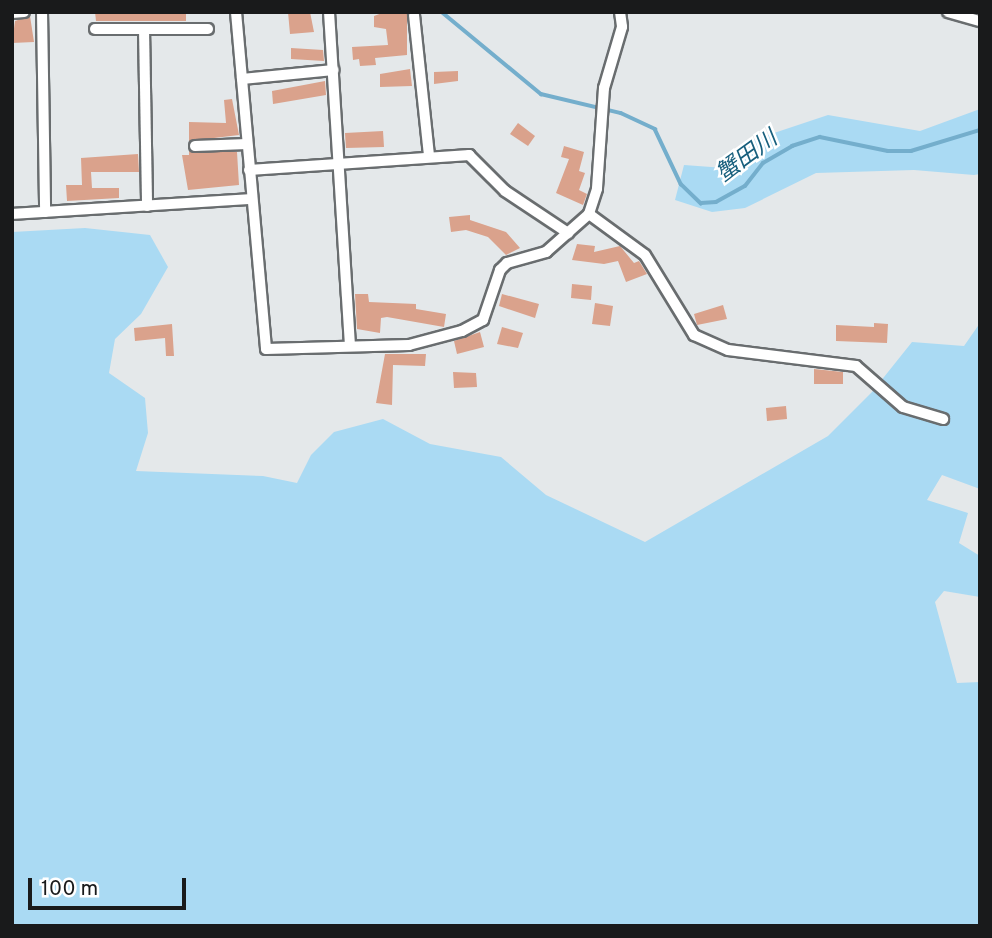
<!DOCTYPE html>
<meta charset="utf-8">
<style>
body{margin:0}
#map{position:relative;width:992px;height:938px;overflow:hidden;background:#e4e8ea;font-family:Overpass,"Noto Sans JP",sans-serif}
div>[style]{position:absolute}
.green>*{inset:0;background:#aadaf3}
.stream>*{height:3.5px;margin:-1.75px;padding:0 1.75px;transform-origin:1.75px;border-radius:1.75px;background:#74aecc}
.building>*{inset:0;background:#daa28c}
.roads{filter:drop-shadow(2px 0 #696d6f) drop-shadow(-2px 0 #696d6f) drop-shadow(0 2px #696d6f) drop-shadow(0 -2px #696d6f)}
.minor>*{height:10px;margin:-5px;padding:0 5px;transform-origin:5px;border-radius:5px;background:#fff}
span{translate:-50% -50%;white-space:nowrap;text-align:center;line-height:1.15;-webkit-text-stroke:5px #fff;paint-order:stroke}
.water-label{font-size:23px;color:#175f7d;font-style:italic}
.frame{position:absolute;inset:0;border:14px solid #191a1b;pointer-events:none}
.scale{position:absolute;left:28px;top:878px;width:158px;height:32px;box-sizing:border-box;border:4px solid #191a1b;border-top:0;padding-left:9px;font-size:21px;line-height:24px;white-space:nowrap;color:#191a1b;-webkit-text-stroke:5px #fff;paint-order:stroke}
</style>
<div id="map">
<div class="green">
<div style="clip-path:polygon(980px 109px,980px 174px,974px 175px,914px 170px,816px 173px,745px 208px,712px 212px,675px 200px,684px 165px,725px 168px,747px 155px,750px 141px,828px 115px,920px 131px)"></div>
<div style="clip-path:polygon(85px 228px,150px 235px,168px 267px,141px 314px,115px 339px,109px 373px,145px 398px,148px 433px,136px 471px,263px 476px,297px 483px,311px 455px,334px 432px,383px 419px,430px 444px,501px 457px,546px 495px,645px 542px,828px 436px,872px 392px,912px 342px,964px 346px,980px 323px,980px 489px,942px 475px,927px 500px,968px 513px,959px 543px,980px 556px,980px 597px,944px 591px,935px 602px,957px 683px,980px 682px,980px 926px,12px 926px,12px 232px)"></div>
</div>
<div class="stream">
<div style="left:442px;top:12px;width:129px;rotate:39.6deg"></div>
<div style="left:541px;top:94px;width:82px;rotate:13.4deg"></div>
<div style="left:621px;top:113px;width:38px;rotate:25deg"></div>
<div style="left:655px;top:129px;width:61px;rotate:64.7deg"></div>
<div style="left:681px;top:184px;width:28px;rotate:44deg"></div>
<div style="left:701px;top:203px;width:15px;rotate:-4deg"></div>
<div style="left:716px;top:202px;width:33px;rotate:-29deg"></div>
<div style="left:745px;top:186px;width:29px;rotate:-52deg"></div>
<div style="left:763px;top:163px;width:34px;rotate:-30deg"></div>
<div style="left:792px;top:146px;width:29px;rotate:-18deg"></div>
<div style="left:820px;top:137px;width:69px;rotate:11.6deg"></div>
<div style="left:888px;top:151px;width:23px"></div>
<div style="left:911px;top:151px;width:72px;rotate:-16.9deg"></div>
</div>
<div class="building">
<div style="clip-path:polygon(95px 12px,186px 12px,186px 21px,96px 21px)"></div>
<div style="clip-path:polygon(288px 12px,310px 12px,314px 32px,290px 34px)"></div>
<div style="clip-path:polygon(382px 13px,407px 13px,407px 55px,375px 58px,376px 65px,360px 66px,359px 59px,353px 60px,352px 47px,388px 45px,386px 29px,374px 27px,374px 16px)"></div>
<div style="clip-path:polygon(30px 16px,34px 42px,12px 43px,15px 21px)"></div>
<div style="clip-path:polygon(291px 48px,323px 50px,324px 61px,291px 59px)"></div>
<div style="clip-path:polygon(410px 69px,412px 86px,380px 87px,380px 74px)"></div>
<div style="clip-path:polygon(458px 71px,458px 81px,434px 84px,434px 72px)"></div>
<div style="clip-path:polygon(325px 81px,326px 95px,273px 104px,272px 91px)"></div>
<div style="clip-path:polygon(232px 99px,239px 135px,189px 141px,189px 122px,226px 123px,224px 100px)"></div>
<div style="clip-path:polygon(518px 123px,535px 136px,528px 146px,510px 134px)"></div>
<div style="clip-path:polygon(383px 131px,384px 147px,346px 148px,345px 133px)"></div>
<div style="clip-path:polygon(564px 146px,584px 152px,579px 171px,585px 173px,579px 190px,587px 194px,583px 205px,556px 193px,569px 159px,561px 157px)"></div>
<div style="clip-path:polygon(189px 151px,237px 152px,239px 185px,188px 190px,182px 155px,189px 155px)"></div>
<div style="clip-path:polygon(138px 154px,139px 172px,91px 172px,92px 188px,119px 188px,119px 198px,67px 201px,66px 185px,82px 185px,81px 158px)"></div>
<div style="clip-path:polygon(470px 215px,470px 220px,506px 232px,520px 248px,506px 255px,488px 237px,466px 230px,451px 232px,449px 217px)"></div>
<div style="clip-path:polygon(577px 244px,595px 246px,594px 252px,620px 246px,634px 263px,639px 261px,647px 274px,626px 282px,618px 261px,604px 264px,572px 260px)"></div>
<div style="clip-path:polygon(572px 284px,592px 286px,591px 300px,571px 298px)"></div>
<div style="clip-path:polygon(355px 294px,368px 294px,369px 302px,416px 304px,416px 309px,446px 314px,444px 327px,387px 317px,381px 318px,380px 333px,357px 329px)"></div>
<div style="clip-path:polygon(502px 294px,539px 304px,535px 318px,499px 306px)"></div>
<div style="clip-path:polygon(595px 303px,613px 306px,610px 326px,592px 324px)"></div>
<div style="clip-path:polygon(723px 305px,727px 319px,697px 325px,694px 314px)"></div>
<div style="clip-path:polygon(874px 323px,888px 324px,887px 343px,836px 341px,836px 325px,874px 327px)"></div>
<div style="clip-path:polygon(172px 324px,174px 356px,166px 356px,165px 338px,135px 341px,134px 328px)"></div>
<div style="clip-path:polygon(502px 327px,523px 333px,518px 348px,497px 344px)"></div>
<div style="clip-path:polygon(480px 332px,484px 347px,457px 354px,454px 341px)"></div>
<div style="clip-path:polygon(385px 354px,426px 354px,425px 366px,393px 365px,392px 405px,376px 403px)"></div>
<div style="clip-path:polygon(814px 369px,843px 372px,843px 384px,814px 384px)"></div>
<div style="clip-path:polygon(453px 372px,476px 373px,477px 387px,454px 388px)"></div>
<div style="clip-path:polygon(786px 406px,787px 419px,767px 421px,766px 408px)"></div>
</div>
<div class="roads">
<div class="minor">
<div style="left:42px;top:12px;width:200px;rotate:89.1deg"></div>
<div style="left:236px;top:12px;width:338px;rotate:84.9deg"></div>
<div style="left:266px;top:349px;width:143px;rotate:-1.6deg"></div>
<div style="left:409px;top:345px;width:55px;rotate:-14.8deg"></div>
<div style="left:462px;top:331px;width:24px;rotate:-28deg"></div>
<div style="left:483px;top:320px;width:53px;rotate:-71.2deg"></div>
<div style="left:500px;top:270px;width:10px;rotate:-45deg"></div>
<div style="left:507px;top:263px;width:41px;rotate:-15.8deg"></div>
<div style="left:546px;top:252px;width:57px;rotate:-41.5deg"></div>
<div style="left:329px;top:12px;width:332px;rotate:86.4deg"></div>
<div style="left:620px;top:12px;width:15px;rotate:82deg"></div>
<div style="left:622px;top:27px;width:64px;rotate:106.4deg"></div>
<div style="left:604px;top:88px;width:101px;rotate:94deg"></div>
<div style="left:597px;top:189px;width:26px;rotate:108deg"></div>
<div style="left:589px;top:214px;width:69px;rotate:36.2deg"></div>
<div style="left:645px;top:255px;width:94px;rotate:58.5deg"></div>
<div style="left:694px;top:335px;width:37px;rotate:24deg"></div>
<div style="left:728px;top:350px;width:129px;rotate:7.1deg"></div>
<div style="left:856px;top:366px;width:62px;rotate:41.1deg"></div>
<div style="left:903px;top:407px;width:42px;rotate:16.7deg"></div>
<div style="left:948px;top:12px;width:33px;rotate:16deg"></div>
<div style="left:12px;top:13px;width:12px;rotate:-5deg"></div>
<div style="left:414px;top:15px;width:142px;rotate:83.9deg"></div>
<div style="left:95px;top:29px;width:113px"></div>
<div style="left:144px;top:29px;width:177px;rotate:89deg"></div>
<div style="left:242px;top:79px;width:92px;rotate:-5.6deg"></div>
<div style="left:195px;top:146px;width:52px;rotate:-2.2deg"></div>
<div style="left:249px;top:170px;width:221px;rotate:-3.9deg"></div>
<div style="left:469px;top:155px;width:51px;rotate:45deg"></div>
<div style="left:505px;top:191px;width:76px;rotate:33.7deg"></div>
<div style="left:12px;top:214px;width:240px;rotate:-3.6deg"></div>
</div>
</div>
<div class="water-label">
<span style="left:748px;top:158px;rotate:-36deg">蟹田川</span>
</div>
<div class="frame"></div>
<div class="scale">100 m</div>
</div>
